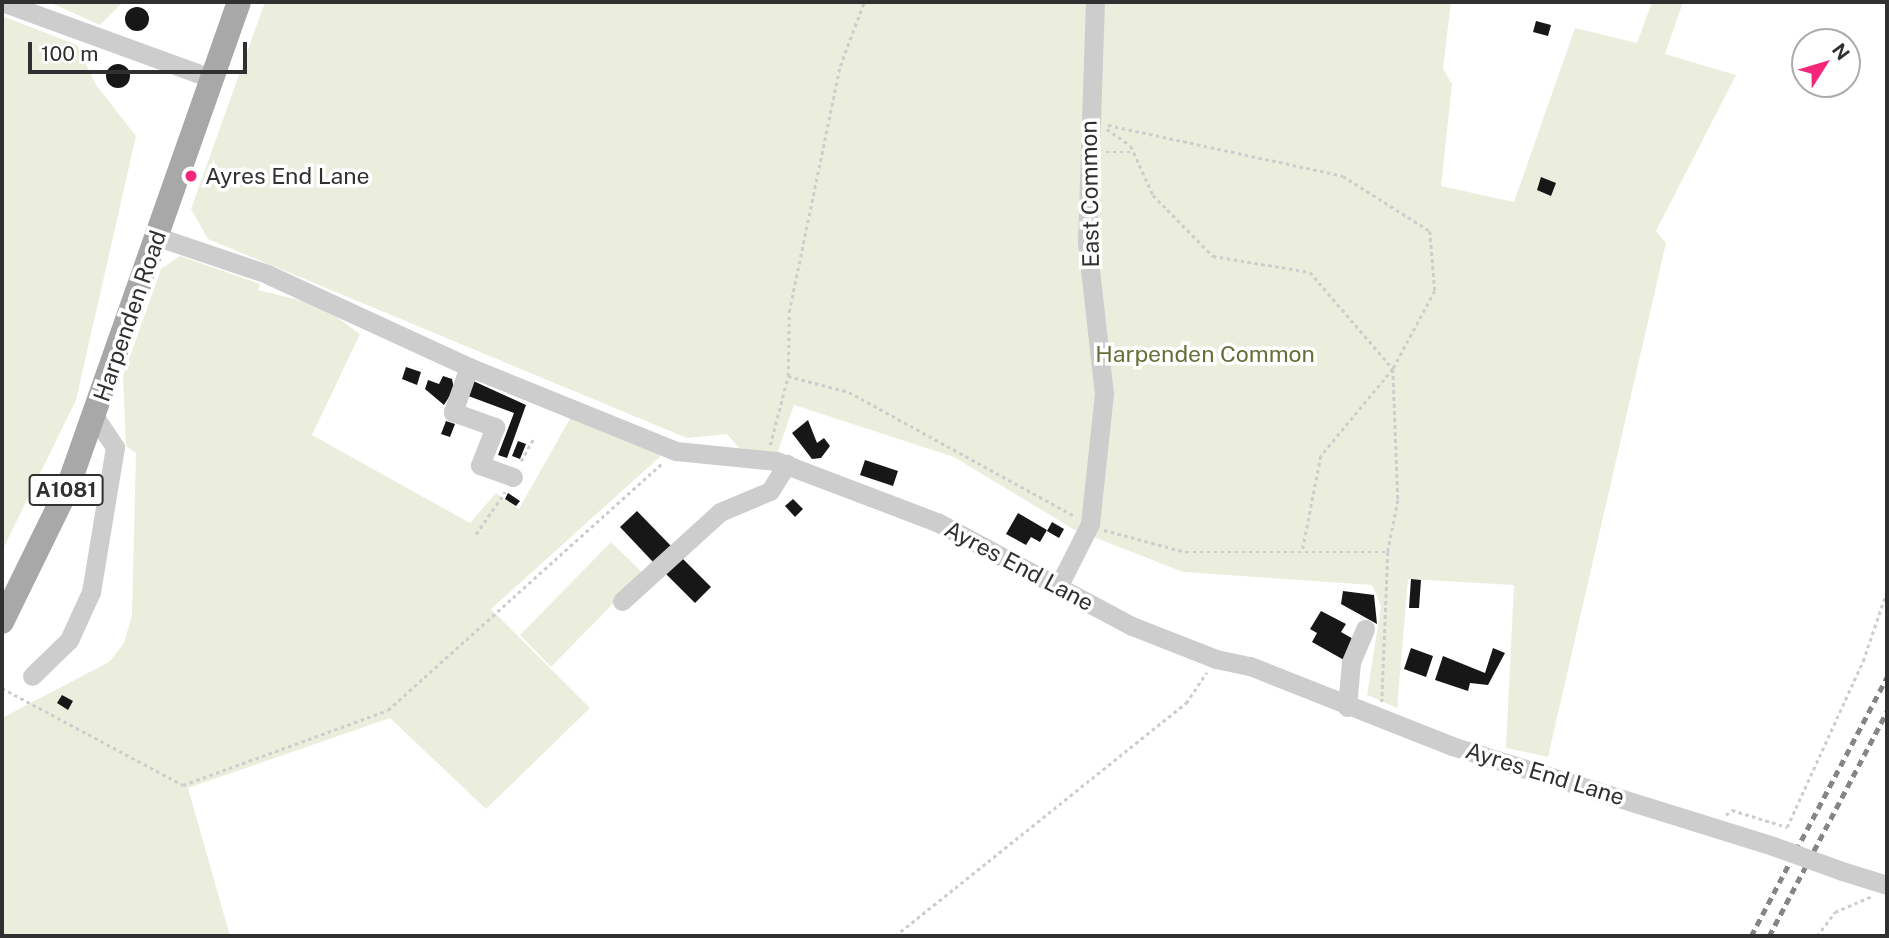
<!DOCTYPE html>
<style>
body{margin:0}
#map{position:relative;width:1889px;height:938px;overflow:hidden;background:#fff;font-family:"Public Sans",sans-serif}
div>[style]{position:absolute}
.green>*{inset:0;background:#eceedd}
.building>*{inset:0;background:#171717}
.round{border-radius:50%}
.path>*{height:2.5px;margin-top:-1.25px;transform-origin:0;background:repeating-linear-gradient(90deg,#cdcdcd 0 3.5px,transparent 0 7px)}
.minor>*{height:19px;margin:-9.5px;padding:0 9.5px;transform-origin:9.5px;border-radius:9.5px;background:#cdcdcd}
.major>*{height:24px;margin:-12px;padding:0 12px;transform-origin:12px;border-radius:12px;background:#a8a8a8}
.rail>*{height:4.5px;margin-top:-2.25px;transform-origin:0;background:repeating-linear-gradient(90deg,#858585 0 7px,transparent 0 12px)}
.minor-bridge>*{height:19px;margin:-9.5px;padding:0 9.5px;transform-origin:9.5px;border-radius:9.5px;background:#cdcdcd}
.dots>*{width:19px;height:19px;translate:-50% -50%;box-sizing:border-box;border:4px solid #fff;border-radius:50%}
span{translate:-50% -50%;white-space:nowrap;text-align:center;line-height:1.15;-webkit-text-stroke:7px #fff;paint-order:stroke}
.shield-label span{padding:2px 5px;background:#fff;border:2px solid;border-radius:5px;-webkit-text-stroke-width:0}
.shield-label{font-size:21px;color:#303030;font-weight:700}
.poi-label{font-size:23px;color:#303030}
.left{translate:0 -50%;text-align:left}
.street-label{font-size:23px;color:#303030}
.park-label{font-size:23px;color:#657039}
.frame{position:absolute;inset:0;border:4px solid #303030;pointer-events:none}
.north{position:absolute;left:1791px;top:28px;width:70px;height:70px;box-sizing:border-box;background:#fff;border:2px solid #acacac;border-radius:50%;rotate:53deg;font-size:19px;font-weight:700;line-height:28px;text-align:center;color:#303030}
.north::after{content:'';display:block;margin:auto;width:24px;height:32px;background:#f32679;clip-path:polygon(50% 0,100% 100%,50% 72%,0 100%)}
.scale{position:absolute;left:28px;top:42px;width:219px;height:32px;box-sizing:border-box;border:4px solid #303030;border-top:0;padding-left:9px;font-size:21px;line-height:24px;white-space:nowrap;color:#303030;-webkit-text-stroke:5px #fff;paint-order:stroke}
</style>
<div id="map">
<div class="green">
<div style="clip-path:polygon(49px 2px,123px 2px,100px 25px)"></div>
<div style="clip-path:polygon(265px 2px,1451px 2px,1443px 69px,1452px 84px,1441px 186px,1514px 202px,1575px 28px,1637px 43px,1652px 2px,1683px 2px,1665px 54px,1736px 75px,1656px 231px,1666px 243px,1548px 757px,1506px 748px,1514px 585px,1408px 579px,1397px 708px,1367px 695px,1381px 606px,1372px 585px,1183px 572px,1073px 529px,954px 457px,794px 405px,777px 454px,739px 448px,727px 434px,687px 438px,208px 239px,191px 209px)"></div>
<div style="clip-path:polygon(2px 16px,77px 45px,96px 85px,136px 136px,76px 400px,2px 551px)"></div>
<div style="clip-path:polygon(180px 256px,260px 284px,258px 290px,320px 305px,360px 334px,312px 435px,470px 523px,496px 493px,519px 509px,572px 415px,664px 453px,491px 609px,590px 708px,486px 809px,390px 718px,188px 788px,230px 936px,2px 936px,2px 718px,109px 662px,124px 643px,132px 615px,136px 453px,126px 446px,123px 376px,161px 269px)"></div>
<div style="clip-path:polygon(611px 542px,643px 573px,551px 667px,520px 635px)"></div>
</div>
<div class="building">
<div class="round" style="left:125px;top:7px;width:24px;height:24px"></div>
<div style="clip-path:polygon(1536px 21px,1551px 25px,1548px 36px,1533px 32px)"></div>
<div class="round" style="left:106px;top:64px;width:24px;height:24px"></div>
<div style="clip-path:polygon(1541px 177px,1556px 183px,1551px 196px,1537px 190px)"></div>
<div style="clip-path:polygon(406px 367px,421px 372px,417px 385px,402px 379px)"></div>
<div style="clip-path:polygon(443px 376px,452px 379px,454px 389px,444px 405px,425px 389px,428px 380px,439px 384px)"></div>
<div style="clip-path:polygon(469px 379px,526px 405px,507px 458px,498px 455px,514px 413px,463px 394px)"></div>
<div style="clip-path:polygon(808px 420px,817px 443px,824px 438px,830px 446px,821px 458px,812px 459px,792px 433px)"></div>
<div style="clip-path:polygon(446px 421px,455px 424px,450px 437px,441px 434px)"></div>
<div style="clip-path:polygon(518px 441px,526px 444px,520px 459px,512px 456px)"></div>
<div style="clip-path:polygon(865px 460px,898px 471px,893px 486px,860px 475px)"></div>
<div style="clip-path:polygon(508px 493px,520px 501px,516px 506px,505px 499px)"></div>
<div style="clip-path:polygon(793px 499px,803px 509px,795px 517px,785px 506px)"></div>
<div style="clip-path:polygon(637px 511px,671px 546px,654px 563px,620px 527px)"></div>
<div style="clip-path:polygon(1018px 513px,1047px 530px,1040px 542px,1031px 537px,1026px 545px,1006px 534px)"></div>
<div style="clip-path:polygon(1052px 522px,1064px 529px,1059px 538px,1047px 531px)"></div>
<div style="clip-path:polygon(676px 552px,711px 587px,695px 603px,660px 568px)"></div>
<div style="clip-path:polygon(1411px 579px,1421px 580px,1419px 608px,1409px 608px)"></div>
<div style="clip-path:polygon(1343px 591px,1374px 595px,1377px 624px,1341px 604px)"></div>
<div style="clip-path:polygon(1321px 611px,1346px 624px,1341px 632px,1355px 640px,1344px 660px,1312px 642px,1317px 633px,1310px 629px)"></div>
<div style="clip-path:polygon(1411px 648px,1433px 656px,1426px 677px,1404px 669px)"></div>
<div style="clip-path:polygon(1493px 648px,1505px 653px,1488px 685px,1470px 683px,1468px 691px,1435px 680px,1443px 656px,1485px 673px)"></div>
<div style="clip-path:polygon(62px 695px,73px 701px,68px 710px,57px 703px)"></div>
</div>
<div class="path">
<div style="left:1108px;top:125px;width:240px;rotate:12.2deg"></div>
<div style="left:1343px;top:176px;width:103px;rotate:32.3deg"></div>
<div style="left:1430px;top:231px;width:60px;rotate:85.2deg"></div>
<div style="left:1435px;top:291px;width:89px;rotate:118.3deg"></div>
<div style="left:1393px;top:369px;width:113px;rotate:129.6deg"></div>
<div style="left:1321px;top:456px;width:95px;rotate:101deg"></div>
<div style="left:1107px;top:129px;width:29px;rotate:35deg"></div>
<div style="left:1131px;top:146px;width:54px;rotate:65.8deg"></div>
<div style="left:1153px;top:195px;width:86px;rotate:45.5deg"></div>
<div style="left:1213px;top:256px;width:98px;rotate:9.4deg"></div>
<div style="left:1310px;top:272px;width:128px;rotate:49.4deg"></div>
<div style="left:1393px;top:369px;width:131px;rotate:87.8deg"></div>
<div style="left:1398px;top:500px;width:53px;rotate:100.9deg"></div>
<div style="left:1388px;top:552px;width:150px;rotate:92.3deg"></div>
<div style="left:1106px;top:152px;width:28px"></div>
<div style="left:788px;top:376px;width:63px;rotate:14.7deg"></div>
<div style="left:849px;top:392px;width:256px;rotate:28.8deg"></div>
<div style="left:770px;top:445px;width:71px;rotate:-75.4deg"></div>
<div style="left:788px;top:376px;width:64px;rotate:-89.1deg"></div>
<div style="left:789px;top:312px;width:251px;rotate:-78.3deg"></div>
<div style="left:840px;top:66px;width:68px;rotate:-69.4deg"></div>
<div style="left:521px;top:461px;width:25px;rotate:-61deg"></div>
<div style="left:1104px;top:530px;width:85px;rotate:15deg"></div>
<div style="left:1186px;top:552px;width:202px"></div>
<div style="left:476px;top:534px;width:51px;rotate:-55.4deg"></div>
<div style="left:2px;top:688px;width:205px;rotate:28.2deg"></div>
<div style="left:183px;top:785px;width:218px;rotate:-20.1deg"></div>
<div style="left:388px;top:710px;width:370px;rotate:-42deg"></div>
<div style="left:1726px;top:815px;width:8px;rotate:-40deg"></div>
<div style="left:1732px;top:810px;width:58px;rotate:17.2deg"></div>
<div style="left:1787px;top:827px;width:183px;rotate:-65.4deg"></div>
<div style="left:1863px;top:661px;width:74px;rotate:-71.1deg"></div>
<div style="left:895px;top:936px;width:373px;rotate:-38.7deg"></div>
<div style="left:1186px;top:703px;width:37px;rotate:-56deg"></div>
<div style="left:1817px;top:936px;width:30px;rotate:-53deg"></div>
<div style="left:1835px;top:912px;width:39px;rotate:-23deg"></div>
</div>
<div class="minor">
<div style="left:2px;top:2px;width:225px;rotate:20deg"></div>
<div style="left:158px;top:237px;width:115px;rotate:18.7deg"></div>
<div style="left:267px;top:274px;width:222px;rotate:24.7deg"></div>
<div style="left:469px;top:367px;width:223px;rotate:22.1deg"></div>
<div style="left:676px;top:451px;width:100px;rotate:5.7deg"></div>
<div style="left:776px;top:461px;width:172px;rotate:20.8deg"></div>
<div style="left:937px;top:522px;width:221px;rotate:28.1deg"></div>
<div style="left:1132px;top:626px;width:90px;rotate:21.4deg"></div>
<div style="left:1216px;top:659px;width:35px;rotate:12deg"></div>
<div style="left:1250px;top:666px;width:217px;rotate:21.6deg"></div>
<div style="left:1452px;top:746px;width:336px;rotate:17.3deg"></div>
<div style="left:469px;top:367px;width:48px;rotate:109.6deg"></div>
<div style="left:453px;top:412px;width:45px;rotate:19.7deg"></div>
<div style="left:495px;top:427px;width:41px;rotate:111.5deg"></div>
<div style="left:480px;top:465px;width:35px;rotate:20deg"></div>
<div style="left:1058px;top:587px;width:71px;rotate:-63.1deg"></div>
<div style="left:1090px;top:524px;width:131px;rotate:-83.9deg"></div>
<div style="left:1104px;top:394px;width:153px;rotate:-96.4deg"></div>
<div style="left:1087px;top:242px;width:240px;rotate:-88.1deg"></div>
<div style="left:622px;top:601px;width:132px;rotate:-42.2deg"></div>
<div style="left:720px;top:512px;width:54px;rotate:-22.8deg"></div>
<div style="left:770px;top:491px;width:32px;rotate:-58deg"></div>
<div style="left:32px;top:676px;width:52px;rotate:-44.2deg"></div>
<div style="left:69px;top:640px;width:53px;rotate:-65.4deg"></div>
<div style="left:91px;top:592px;width:147px;rotate:-80.6deg"></div>
<div style="left:115px;top:447px;width:37px;rotate:-124deg"></div>
<div style="left:1347px;top:707px;width:45px;rotate:-84.9deg"></div>
<div style="left:1351px;top:662px;width:36px;rotate:-67deg"></div>
<div style="left:1842px;top:871px;width:47px;rotate:17.3deg"></div>
</div>
<div class="major">
<div style="left:2px;top:622px;width:150px;rotate:-63.9deg"></div>
<div style="left:68px;top:487px;width:514px;rotate:-70.58deg"></div>
</div>
<div class="rail">
<div style="left:1751px;top:936px;width:293px;rotate:-62.3deg"></div>
<div style="left:1769px;top:936px;width:254px;rotate:-62.3deg"></div>
</div>
<div class="minor-bridge">
<div style="left:1773px;top:846px;width:73px;rotate:19.9deg"></div>
</div>
<div class="dots">
<div style="left:191px;top:176px;background:#f32679"></div>
</div>
<div class="shield-label">
<span style="left:66px;top:490px">A1081</span>
</div>
<div class="poi-label">
<span class="left" style="left:205px;top:176px">Ayres End Lane</span>
</div>
<div class="street-label">
<span style="left:1090px;top:194px;rotate:-91deg">East Common</span>
<span style="left:130px;top:316px;rotate:-71deg">Harpenden Road</span>
<span style="left:1019px;top:566px;rotate:28deg">Ayres End Lane</span>
<span style="left:1545px;top:774px;rotate:17deg">Ayres End Lane</span>
</div>
<div class="park-label">
<span style="left:1205px;top:354px">Harpenden Common</span>
</div>
<div class="frame"></div>
<div class="north">N</div>
<div class="scale">100 m</div>
</div>
